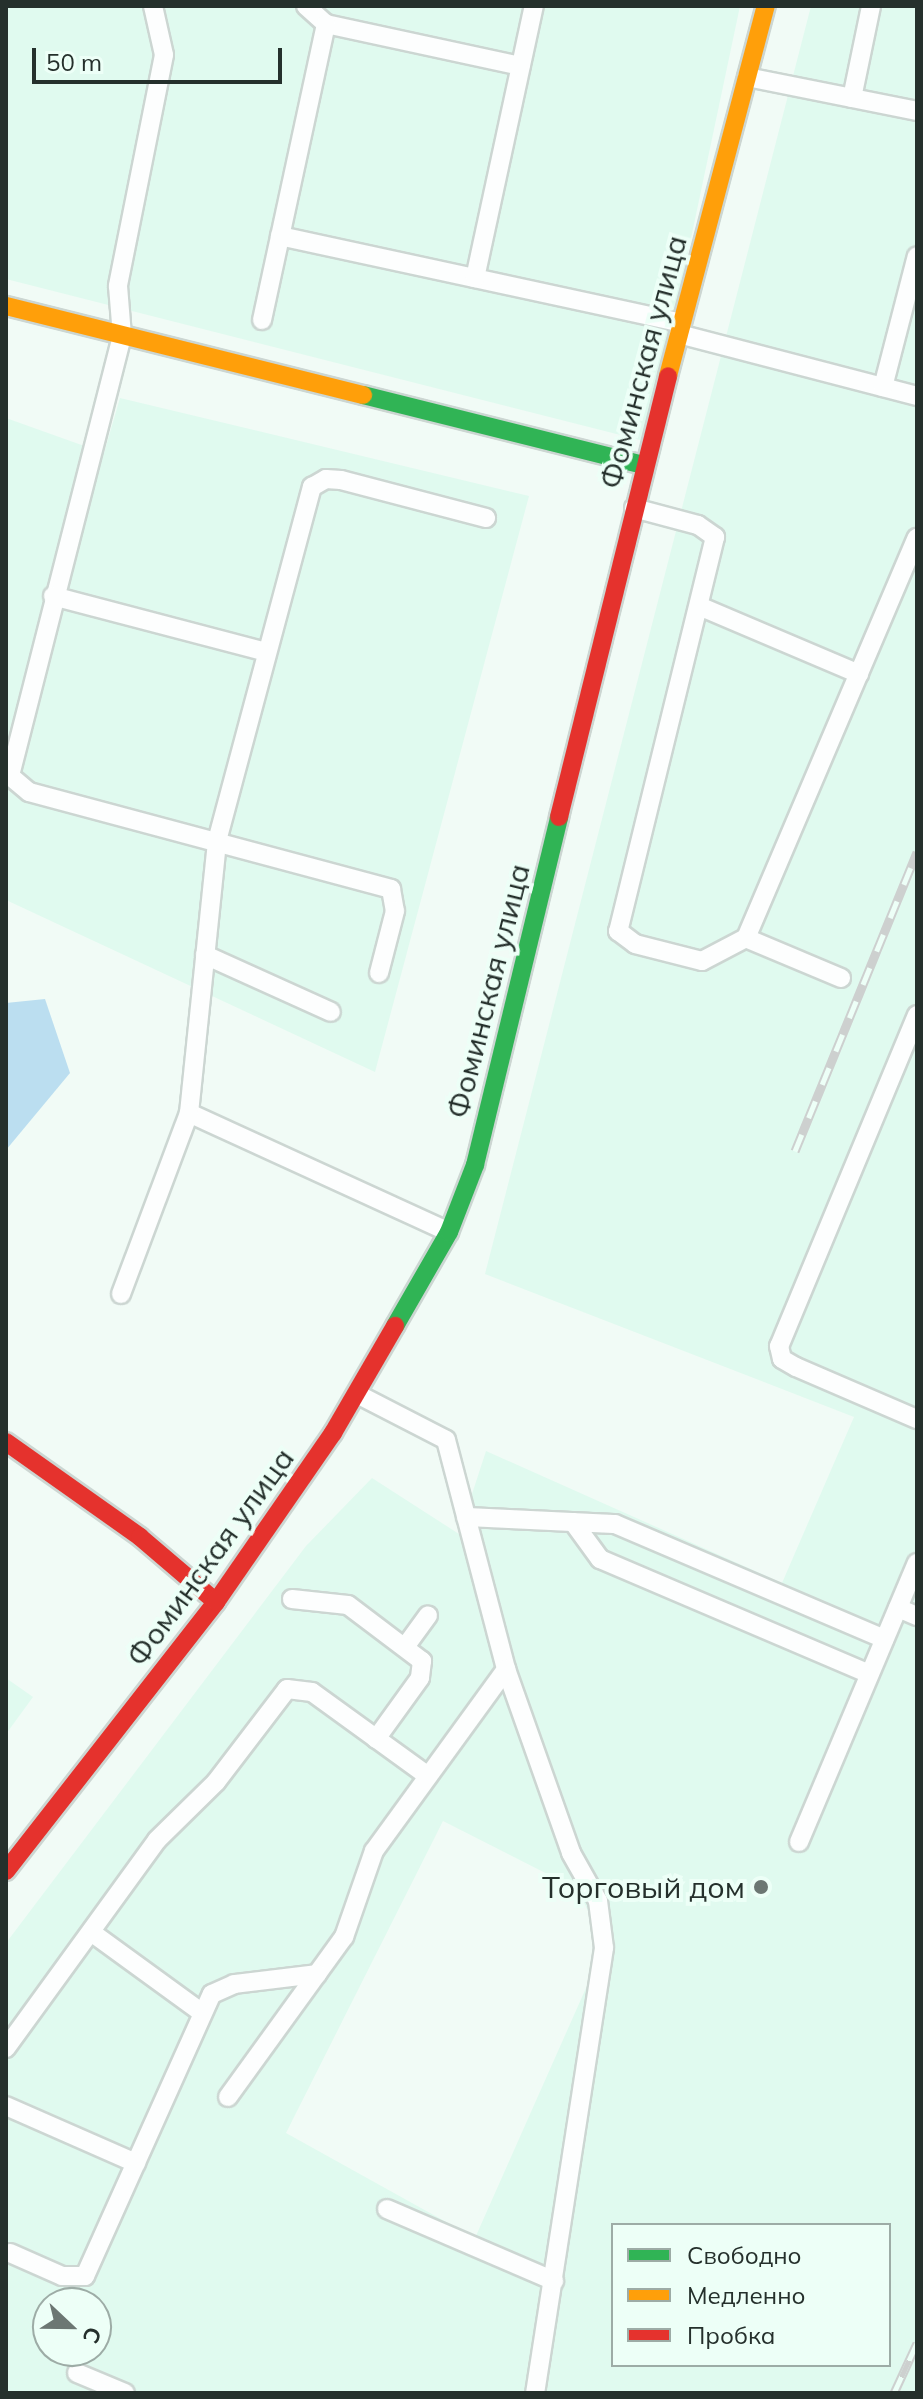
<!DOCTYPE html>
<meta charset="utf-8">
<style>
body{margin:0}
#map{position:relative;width:923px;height:2399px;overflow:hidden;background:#f1fbf6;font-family:Mulish,sans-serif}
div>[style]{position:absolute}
.built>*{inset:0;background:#e0faef}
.water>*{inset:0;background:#bbdef0}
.roads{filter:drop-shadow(2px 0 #ccd6d2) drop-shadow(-2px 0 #ccd6d2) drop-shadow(0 2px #ccd6d2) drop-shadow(0 -2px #ccd6d2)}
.lane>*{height:18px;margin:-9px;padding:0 9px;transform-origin:9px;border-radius:9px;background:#fdfefe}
.fast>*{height:18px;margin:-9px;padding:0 9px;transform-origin:9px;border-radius:9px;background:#30b455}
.slow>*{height:18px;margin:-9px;padding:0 9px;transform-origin:9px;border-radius:9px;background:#ff9f0a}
.jam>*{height:18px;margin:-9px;padding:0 9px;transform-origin:9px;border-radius:9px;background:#e5322d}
.rail>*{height:9px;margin-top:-4.5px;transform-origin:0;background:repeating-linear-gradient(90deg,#edfff7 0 18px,#cdd0cf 0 36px);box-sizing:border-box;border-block:2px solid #cdd0cf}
.dots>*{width:22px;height:22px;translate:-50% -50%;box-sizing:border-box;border:4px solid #edfff7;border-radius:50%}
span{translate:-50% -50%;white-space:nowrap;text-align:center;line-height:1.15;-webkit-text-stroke:8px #edfff7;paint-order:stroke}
.street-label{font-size:30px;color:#25302c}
.poi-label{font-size:30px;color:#25302c}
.right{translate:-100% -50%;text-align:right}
.frame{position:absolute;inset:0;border:8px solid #25302c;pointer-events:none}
.legend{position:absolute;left:611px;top:2223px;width:280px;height:144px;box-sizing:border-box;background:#edfff7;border:2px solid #9daca6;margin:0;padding:10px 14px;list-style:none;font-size:24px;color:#25302c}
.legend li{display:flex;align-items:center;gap:16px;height:40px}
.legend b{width:40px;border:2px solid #9daca6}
.north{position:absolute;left:32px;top:2287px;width:80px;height:80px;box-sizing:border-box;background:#edfff7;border:2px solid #9daca6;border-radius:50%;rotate:112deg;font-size:22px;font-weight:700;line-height:32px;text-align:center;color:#25302c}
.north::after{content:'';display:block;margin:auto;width:28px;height:36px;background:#6c7773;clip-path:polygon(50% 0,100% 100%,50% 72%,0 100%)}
.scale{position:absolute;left:32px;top:48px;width:250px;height:36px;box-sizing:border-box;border:4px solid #25302c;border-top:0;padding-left:10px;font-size:24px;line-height:28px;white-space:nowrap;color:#25302c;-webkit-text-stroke:6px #edfff7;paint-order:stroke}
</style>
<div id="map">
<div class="built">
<div style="clip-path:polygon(6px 6px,740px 6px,648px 442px,6px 279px)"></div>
<div style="clip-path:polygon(evenodd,811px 6px,917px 6px,917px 2393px,6px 2393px,6px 1943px,306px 1546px,372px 1478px,459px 1534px,486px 1451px,782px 1583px,854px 1417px,485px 1274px,811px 6px,443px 1821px,567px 1884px,580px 1894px,594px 1924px,596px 1961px,590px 1979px,475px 2238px,286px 2133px,443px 1821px,811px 6px,613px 2225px,889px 2225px,889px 2365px,613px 2365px,613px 2225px,811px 6px,48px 2303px,96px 2303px,96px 2351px,48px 2351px,48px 2303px)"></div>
<div style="clip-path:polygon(120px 398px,529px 496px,375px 1072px,6px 900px,6px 418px,104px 453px)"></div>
<div style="clip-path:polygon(6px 1678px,33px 1697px,6px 1734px)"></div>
</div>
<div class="water">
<div style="clip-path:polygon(45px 999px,70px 1073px,6px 1150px,6px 1003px)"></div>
</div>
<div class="roads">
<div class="lane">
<div style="left:153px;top:6px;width:50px;rotate:77.3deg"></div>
<div style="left:164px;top:55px;width:236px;rotate:101.3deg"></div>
<div style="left:118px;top:286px;width:50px;rotate:85.4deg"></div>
<div style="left:122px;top:336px;width:454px;rotate:104.3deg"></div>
<div style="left:10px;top:776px;width:25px;rotate:40deg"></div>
<div style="left:29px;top:792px;width:375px;rotate:15deg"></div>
<div style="left:391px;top:889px;width:22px;rotate:80deg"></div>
<div style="left:395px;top:911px;width:64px;rotate:104.5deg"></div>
<div style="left:306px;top:6px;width:27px;rotate:42deg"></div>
<div style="left:326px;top:24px;width:199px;rotate:12.2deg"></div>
<div style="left:747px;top:77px;width:173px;rotate:11.3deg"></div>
<div style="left:852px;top:98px;width:94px;rotate:-78.3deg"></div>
<div style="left:280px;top:236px;width:411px;rotate:12.2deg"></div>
<div style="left:475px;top:278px;width:278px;rotate:-77.8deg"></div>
<div style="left:262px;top:320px;width:303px;rotate:-77.8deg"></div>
<div style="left:679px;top:334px;width:246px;rotate:14.6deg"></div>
<div style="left:883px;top:387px;width:135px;rotate:-75.5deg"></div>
<div style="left:634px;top:508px;width:66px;rotate:14.9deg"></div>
<div style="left:698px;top:525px;width:21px;rotate:35deg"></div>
<div style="left:715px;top:537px;width:406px;rotate:103.8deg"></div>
<div style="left:618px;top:931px;width:21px;rotate:37deg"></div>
<div style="left:635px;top:944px;width:69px;rotate:14.2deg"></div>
<div style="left:702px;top:961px;width:50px;rotate:-27.6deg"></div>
<div style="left:53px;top:596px;width:221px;rotate:14.7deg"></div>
<div style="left:699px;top:606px;width:174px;rotate:23deg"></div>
<div style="left:205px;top:955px;width:138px;rotate:24.3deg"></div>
<div style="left:841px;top:978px;width:103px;rotate:-157.2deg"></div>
<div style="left:746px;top:938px;width:435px;rotate:-66.9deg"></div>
<div style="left:917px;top:1015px;width:359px;rotate:112.6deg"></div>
<div style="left:779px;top:1346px;width:13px;rotate:77deg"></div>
<div style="left:782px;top:1359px;width:16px;rotate:30deg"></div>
<div style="left:796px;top:1367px;width:132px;rotate:23.3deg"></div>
<div style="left:449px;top:1232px;width:286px;rotate:-155.4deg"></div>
<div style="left:189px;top:1113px;width:273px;rotate:-84.1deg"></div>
<div style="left:217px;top:841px;width:367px;rotate:-75deg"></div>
<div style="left:312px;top:487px;width:16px;rotate:-30deg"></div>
<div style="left:326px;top:479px;width:15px;rotate:4deg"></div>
<div style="left:341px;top:480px;width:150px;rotate:14.7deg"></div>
<div style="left:121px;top:1294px;width:193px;rotate:-69.4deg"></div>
<div style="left:357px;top:1394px;width:100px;rotate:27.3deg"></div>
<div style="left:446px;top:1440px;width:237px;rotate:75.3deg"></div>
<div style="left:506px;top:1669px;width:195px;rotate:70.5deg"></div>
<div style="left:571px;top:1853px;width:55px;rotate:60.6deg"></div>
<div style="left:598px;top:1901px;width:47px;rotate:82.7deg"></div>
<div style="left:604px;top:1948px;width:450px;rotate:98.8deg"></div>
<div style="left:466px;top:1517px;width:149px;rotate:2.7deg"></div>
<div style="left:615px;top:1524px;width:293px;rotate:23.1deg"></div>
<div style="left:573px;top:1522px;width:46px;rotate:53.9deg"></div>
<div style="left:600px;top:1559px;width:293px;rotate:23.1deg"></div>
<div style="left:292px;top:1599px;width:56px;rotate:6.1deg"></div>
<div style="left:348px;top:1605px;width:93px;rotate:37.1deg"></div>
<div style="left:422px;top:1661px;width:17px;rotate:97deg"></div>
<div style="left:420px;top:1678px;width:75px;rotate:125.8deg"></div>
<div style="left:898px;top:1608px;width:21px;rotate:23deg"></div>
<div style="left:405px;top:1647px;width:39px;rotate:-54deg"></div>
<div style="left:799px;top:1842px;width:303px;rotate:-67.1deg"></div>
<div style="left:91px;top:1932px;width:136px;rotate:36deg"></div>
<div style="left:6px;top:2048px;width:257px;rotate:-54deg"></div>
<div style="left:157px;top:1840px;width:83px;rotate:-44.5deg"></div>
<div style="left:216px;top:1782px;width:117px;rotate:-52.6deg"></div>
<div style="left:287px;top:1689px;width:25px;rotate:7deg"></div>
<div style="left:312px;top:1692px;width:143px;rotate:35.9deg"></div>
<div style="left:228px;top:2097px;width:198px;rotate:-54.1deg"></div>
<div style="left:344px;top:1937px;width:91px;rotate:-70.8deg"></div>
<div style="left:374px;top:1851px;width:225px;rotate:-54deg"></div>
<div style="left:6px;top:2106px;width:142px;rotate:23.7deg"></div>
<div style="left:387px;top:2209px;width:182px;rotate:23.3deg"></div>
<div style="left:10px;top:2253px;width:57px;rotate:23.9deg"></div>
<div style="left:62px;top:2276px;width:23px"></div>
<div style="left:85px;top:2276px;width:309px;rotate:-65.8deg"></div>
<div style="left:212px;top:1994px;width:24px;rotate:-24deg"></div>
<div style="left:234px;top:1984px;width:84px;rotate:-6.9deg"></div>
<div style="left:77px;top:2373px;width:52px;rotate:22.6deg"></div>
</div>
<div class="fast">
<div style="left:363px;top:395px;width:290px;rotate:14deg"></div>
<div style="left:395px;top:1326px;width:108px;rotate:-60.1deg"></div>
<div style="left:449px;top:1232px;width:72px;rotate:-68.8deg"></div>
<div style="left:475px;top:1165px;width:358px;rotate:-76.4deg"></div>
</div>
<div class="slow">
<div style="left:6px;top:306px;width:368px;rotate:14deg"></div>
<div style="left:668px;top:376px;width:383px;rotate:-75.2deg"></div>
</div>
<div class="jam">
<div style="left:559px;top:817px;width:454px;rotate:-76.1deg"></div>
<div style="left:6px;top:1442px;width:164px;rotate:35.3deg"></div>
<div style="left:140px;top:1537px;width:100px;rotate:40.5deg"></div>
<div style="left:6px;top:1871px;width:341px;rotate:-52deg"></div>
<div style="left:216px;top:1602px;width:206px;rotate:-55.3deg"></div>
<div style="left:333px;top:1433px;width:124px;rotate:-59.9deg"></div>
</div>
</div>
<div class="rail">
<div style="left:795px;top:1151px;width:323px;rotate:-67.8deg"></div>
<div style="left:894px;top:2393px;width:55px;rotate:-65.3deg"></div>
</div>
<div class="dots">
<div style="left:761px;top:1887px;background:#6c7773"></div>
</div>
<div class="street-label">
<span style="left:643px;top:362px;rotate:-75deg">Фоминская улица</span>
<span style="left:488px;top:991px;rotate:-76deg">Фоминская улица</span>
<span style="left:210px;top:1557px;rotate:-54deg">Фоминская улица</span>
</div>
<div class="poi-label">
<span class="right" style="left:745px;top:1887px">Торговый дом</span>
</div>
<div class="frame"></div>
<ul class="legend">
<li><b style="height:10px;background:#30b455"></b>Свободно</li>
<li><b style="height:10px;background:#ff9f0a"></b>Медленно</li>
<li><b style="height:10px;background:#e5322d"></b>Пробка</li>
</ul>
<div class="north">С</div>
<div class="scale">50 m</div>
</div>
